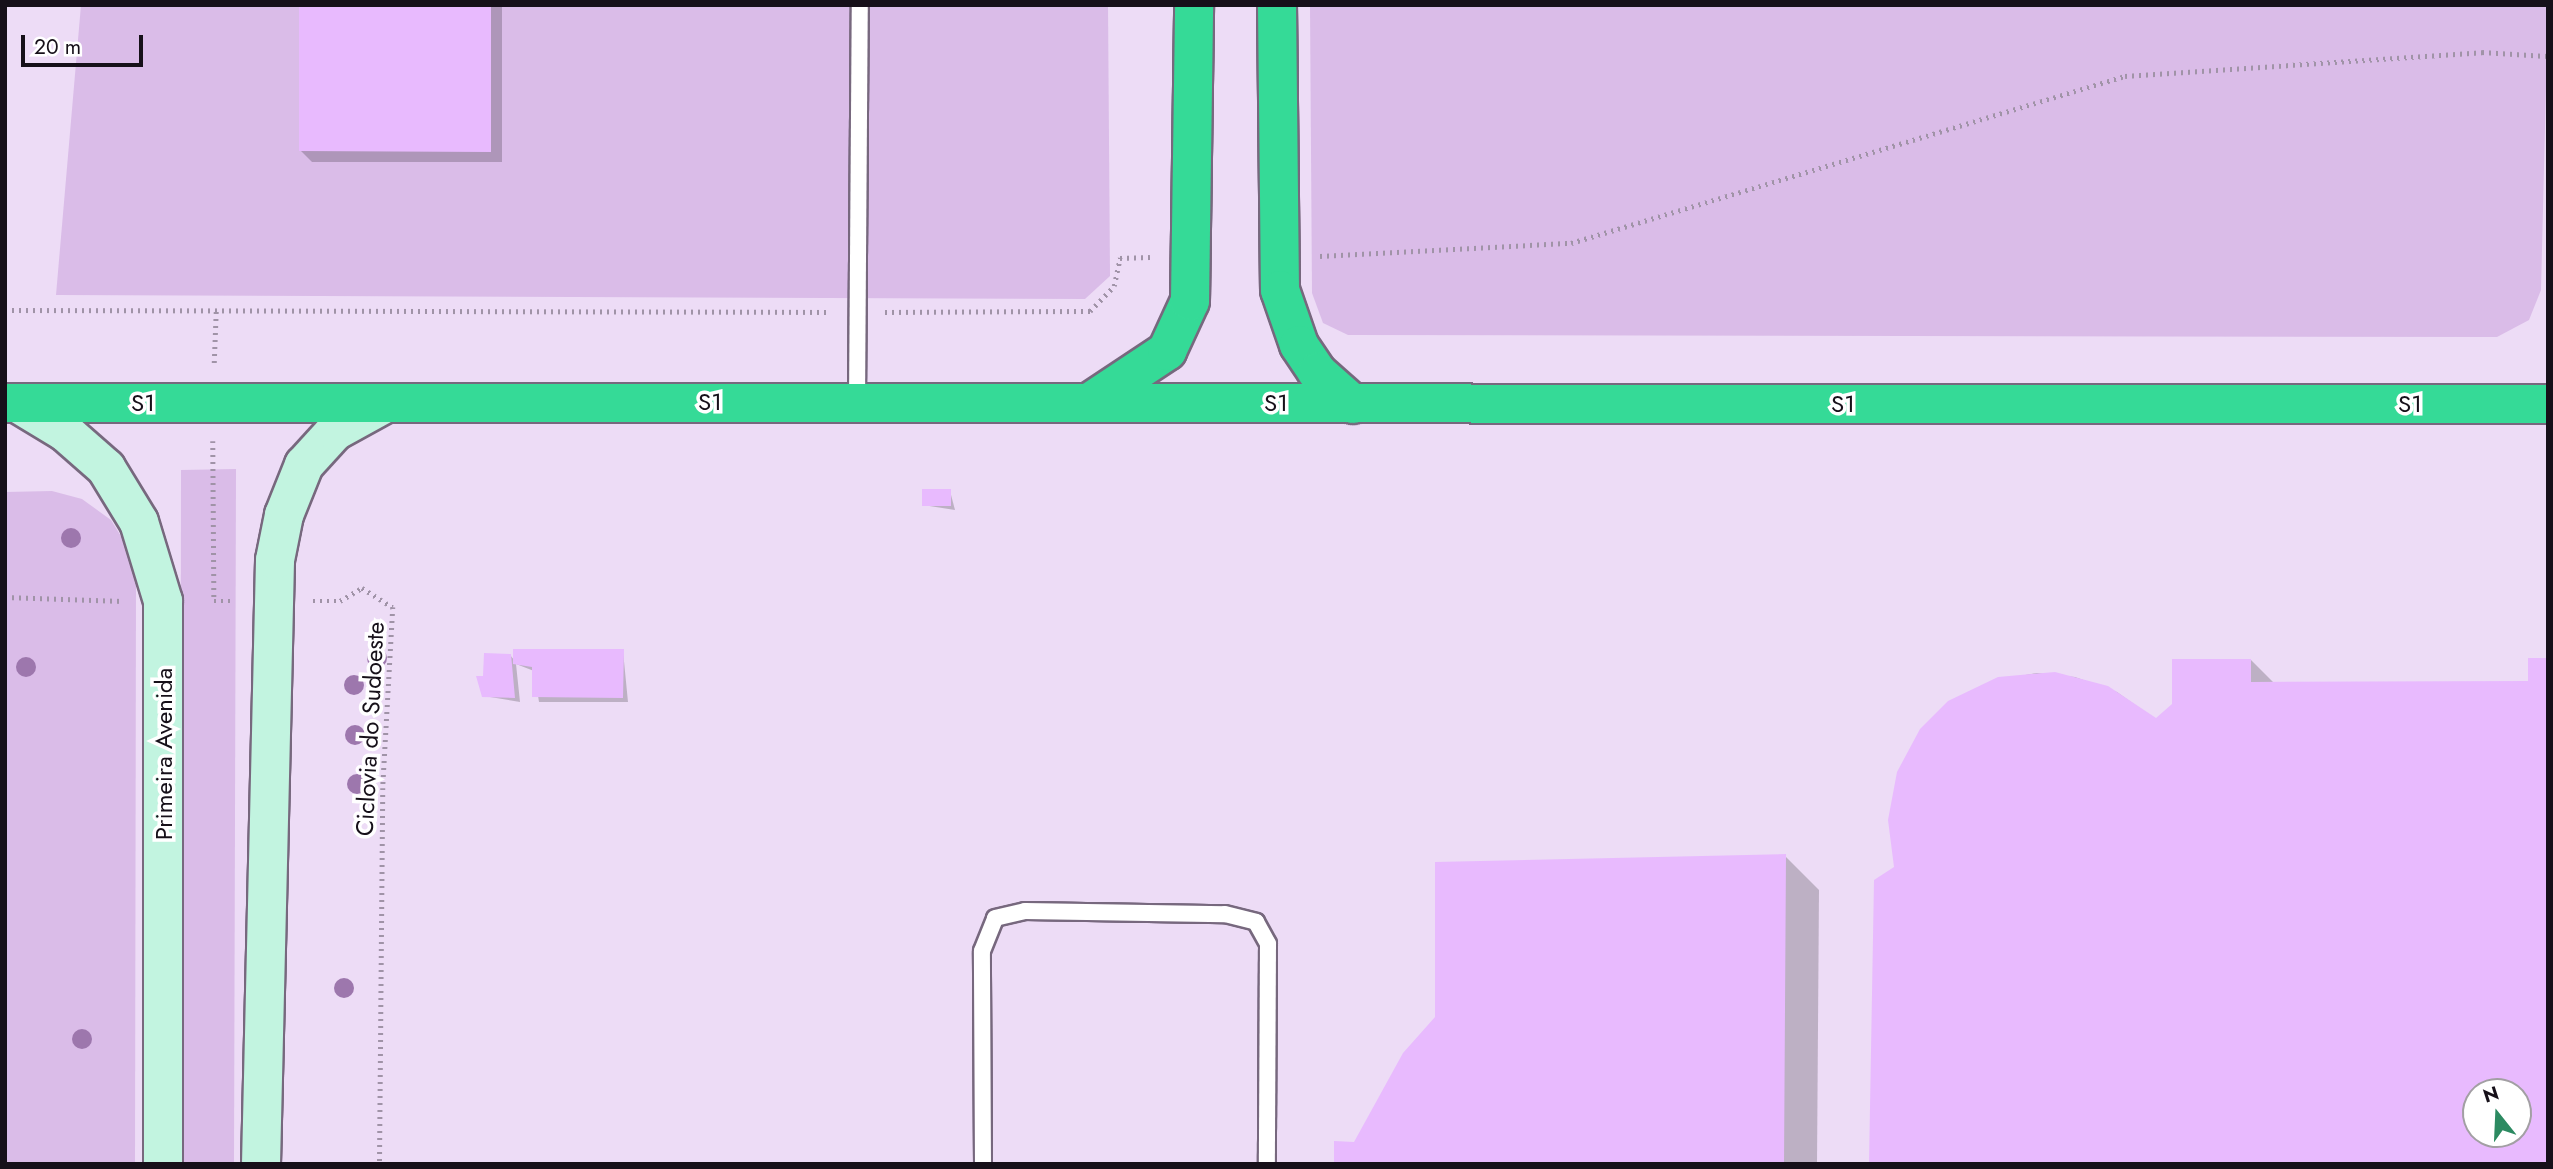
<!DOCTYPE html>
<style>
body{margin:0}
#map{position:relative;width:2553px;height:1169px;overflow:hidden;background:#eddcf6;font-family:Jost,sans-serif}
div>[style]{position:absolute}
.green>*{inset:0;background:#dabce8}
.shadow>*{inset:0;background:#0003}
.building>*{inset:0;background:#e8bafe}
.path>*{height:4.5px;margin-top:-2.25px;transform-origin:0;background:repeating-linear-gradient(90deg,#a093a7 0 2px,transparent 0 7px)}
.roads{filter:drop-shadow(2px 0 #77687e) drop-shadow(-2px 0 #77687e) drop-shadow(0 2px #77687e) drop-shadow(0 -2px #77687e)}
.lane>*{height:16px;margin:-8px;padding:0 8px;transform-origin:8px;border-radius:8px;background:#fff}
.secondary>*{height:38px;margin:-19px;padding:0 19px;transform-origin:19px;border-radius:19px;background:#c2f4e0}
.highway>*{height:38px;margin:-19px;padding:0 19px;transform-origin:19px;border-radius:19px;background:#35da97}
.trees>*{width:20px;height:20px;margin:-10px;border-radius:50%;background:#9d77ad}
span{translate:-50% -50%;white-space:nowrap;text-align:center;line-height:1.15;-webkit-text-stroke:7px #fff;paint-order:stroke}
.street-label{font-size:24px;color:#161019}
.frame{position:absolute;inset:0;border:7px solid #161019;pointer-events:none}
.north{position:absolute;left:2462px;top:1078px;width:70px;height:70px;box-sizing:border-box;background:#fff;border:2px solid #a29fa3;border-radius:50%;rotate:342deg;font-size:19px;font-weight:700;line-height:28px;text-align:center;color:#161019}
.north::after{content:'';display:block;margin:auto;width:24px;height:32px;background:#2c8a61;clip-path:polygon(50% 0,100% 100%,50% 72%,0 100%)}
.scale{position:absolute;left:21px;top:35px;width:122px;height:32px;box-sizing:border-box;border:4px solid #161019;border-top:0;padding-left:9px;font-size:21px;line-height:24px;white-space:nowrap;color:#161019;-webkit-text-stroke:5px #fff;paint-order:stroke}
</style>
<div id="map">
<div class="green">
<div style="clip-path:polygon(81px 5px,1108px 5px,1110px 276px,1085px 299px,56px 295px)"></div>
<div style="clip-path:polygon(1310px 5px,2548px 5px,2541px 290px,2529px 320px,2497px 337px,1348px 335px,1323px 323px,1312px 293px)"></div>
<div style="clip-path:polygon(236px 469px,234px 1164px,180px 1164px,181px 470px)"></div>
<div style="clip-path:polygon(52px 491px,82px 499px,111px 520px,127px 546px,136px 579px,135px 1164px,5px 1164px,5px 492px)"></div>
</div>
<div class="shadow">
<div style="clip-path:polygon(301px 5px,502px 5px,502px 162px,312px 162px,301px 151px)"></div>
<div style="clip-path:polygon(950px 491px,955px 510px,923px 505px)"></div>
<div style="clip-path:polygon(623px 651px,628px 702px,539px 702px,534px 671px,516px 664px,520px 702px,484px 696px,485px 678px,510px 655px,515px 661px)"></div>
<div style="clip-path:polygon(evenodd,2251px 660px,2274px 683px,2530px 683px,2548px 1164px,1871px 1164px,1896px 868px,1996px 680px,2037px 673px,2075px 677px,2117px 692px,2156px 720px,2251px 660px,2476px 1092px,2518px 1092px,2518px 1134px,2476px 1134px,2476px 1092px)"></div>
<div style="clip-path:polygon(1785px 856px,1819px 890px,1817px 1164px,1336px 1164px,1355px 1143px)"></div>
</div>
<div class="building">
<div style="clip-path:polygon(299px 5px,491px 5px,491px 152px,299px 151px)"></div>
<div style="clip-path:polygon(922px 489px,951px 489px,951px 506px,922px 506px)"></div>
<div style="clip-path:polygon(513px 649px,624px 649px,623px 698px,532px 697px,532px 667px,513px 664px)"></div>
<div style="clip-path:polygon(484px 653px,511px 654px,515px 698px,482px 697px,476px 676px,483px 676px)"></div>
<div style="clip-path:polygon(evenodd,2528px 658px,2548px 658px,2548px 1164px,1869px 1164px,1874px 880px,1894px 867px,1888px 820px,1897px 772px,1920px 729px,1948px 701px,1998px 677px,2055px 672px,2108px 686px,2156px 718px,2172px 704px,2172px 659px,2251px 659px,2251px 682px,2528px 681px,2528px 658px,2476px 1092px,2518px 1092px,2518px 1134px,2476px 1134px,2476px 1092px)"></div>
<div style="clip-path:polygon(1786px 854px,1784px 1164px,1334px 1164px,1334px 1141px,1354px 1142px,1403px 1053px,1435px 1017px,1435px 862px)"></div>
</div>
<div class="path">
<div style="left:1320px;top:256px;width:251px;rotate:-3deg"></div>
<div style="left:1571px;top:243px;width:579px;rotate:-16.78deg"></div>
<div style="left:2125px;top:76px;width:358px;rotate:-3.8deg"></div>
<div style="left:2482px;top:52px;width:66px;rotate:3.5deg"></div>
<div style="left:5px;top:310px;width:825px;rotate:0.14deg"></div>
<div style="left:885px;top:312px;width:205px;rotate:-0.3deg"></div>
<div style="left:1090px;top:311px;width:35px;rotate:-46deg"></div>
<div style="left:1114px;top:286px;width:29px;rotate:-78deg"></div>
<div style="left:1120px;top:258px;width:30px;rotate:-2deg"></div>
<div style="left:214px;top:363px;width:53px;rotate:-87.8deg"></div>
<div style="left:213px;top:441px;width:160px;rotate:89.6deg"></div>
<div style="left:214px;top:601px;width:20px"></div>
<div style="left:5px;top:597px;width:118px;rotate:1.9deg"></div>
<div style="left:313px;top:601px;width:27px"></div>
<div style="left:340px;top:601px;width:26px;rotate:-31deg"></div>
<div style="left:362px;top:588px;width:36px;rotate:32deg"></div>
<div style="left:393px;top:607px;width:181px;rotate:93.2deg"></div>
<div style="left:383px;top:788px;width:376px;rotate:90.5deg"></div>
</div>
<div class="roads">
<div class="lane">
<div style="left:857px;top:402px;width:397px;rotate:-89.6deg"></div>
<div style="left:983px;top:1164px;width:213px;rotate:-90.3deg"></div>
<div style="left:982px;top:951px;width:35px;rotate:-68deg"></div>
<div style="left:995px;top:918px;width:31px;rotate:-13deg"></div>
<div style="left:1025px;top:911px;width:200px;rotate:0.9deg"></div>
<div style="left:1225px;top:914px;width:32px;rotate:14deg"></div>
<div style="left:1256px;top:922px;width:25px;rotate:61deg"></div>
<div style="left:1268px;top:944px;width:220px;rotate:90.3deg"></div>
</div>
<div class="secondary">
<div style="left:17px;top:403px;width:56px;rotate:31.1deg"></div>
<div style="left:65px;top:432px;width:55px;rotate:41.3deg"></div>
<div style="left:106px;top:468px;width:63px;rotate:58.6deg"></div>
<div style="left:139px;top:522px;width:83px;rotate:73.1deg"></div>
<div style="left:163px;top:601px;width:563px;rotate:90deg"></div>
<div style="left:261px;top:1164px;width:604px;rotate:-88.67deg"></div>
<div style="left:275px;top:560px;width:46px;rotate:-78.7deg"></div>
<div style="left:284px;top:515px;width:54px;rotate:-68.2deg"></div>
<div style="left:304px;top:465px;width:46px;rotate:-47.6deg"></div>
<div style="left:335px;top:431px;width:58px;rotate:-28.8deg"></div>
</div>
<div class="highway">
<div style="left:1277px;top:5px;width:285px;rotate:89.4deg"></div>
<div style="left:1280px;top:290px;width:58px;rotate:70.9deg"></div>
<div style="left:1299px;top:345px;width:32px;rotate:56deg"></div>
<div style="left:1317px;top:372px;width:48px;rotate:41.6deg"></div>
<div style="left:1093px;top:400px;width:89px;rotate:-33.5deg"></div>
<div style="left:1167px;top:351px;width:55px;rotate:-65.3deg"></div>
<div style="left:1190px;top:301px;width:296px;rotate:-89.2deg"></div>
<div style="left:5px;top:403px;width:2543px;rotate:0.02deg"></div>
</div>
</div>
<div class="trees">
<div style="left:71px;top:538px"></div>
<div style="left:377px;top:658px"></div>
<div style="left:26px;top:667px"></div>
<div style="left:354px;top:685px"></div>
<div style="left:355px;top:735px"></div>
<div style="left:357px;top:784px"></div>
<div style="left:344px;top:988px"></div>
<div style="left:82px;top:1039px"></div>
</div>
<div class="street-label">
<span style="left:710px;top:402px">S1</span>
<span style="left:143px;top:403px">S1</span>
<span style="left:1276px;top:403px">S1</span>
<span style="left:1843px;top:404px">S1</span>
<span style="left:2410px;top:404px">S1</span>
<span style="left:370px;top:729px;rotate:-87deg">Ciclovia do Sudoeste</span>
<span style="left:164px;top:754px;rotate:-90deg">Primeira Avenida</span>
</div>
<div class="frame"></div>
<div class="north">N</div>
<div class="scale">20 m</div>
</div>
